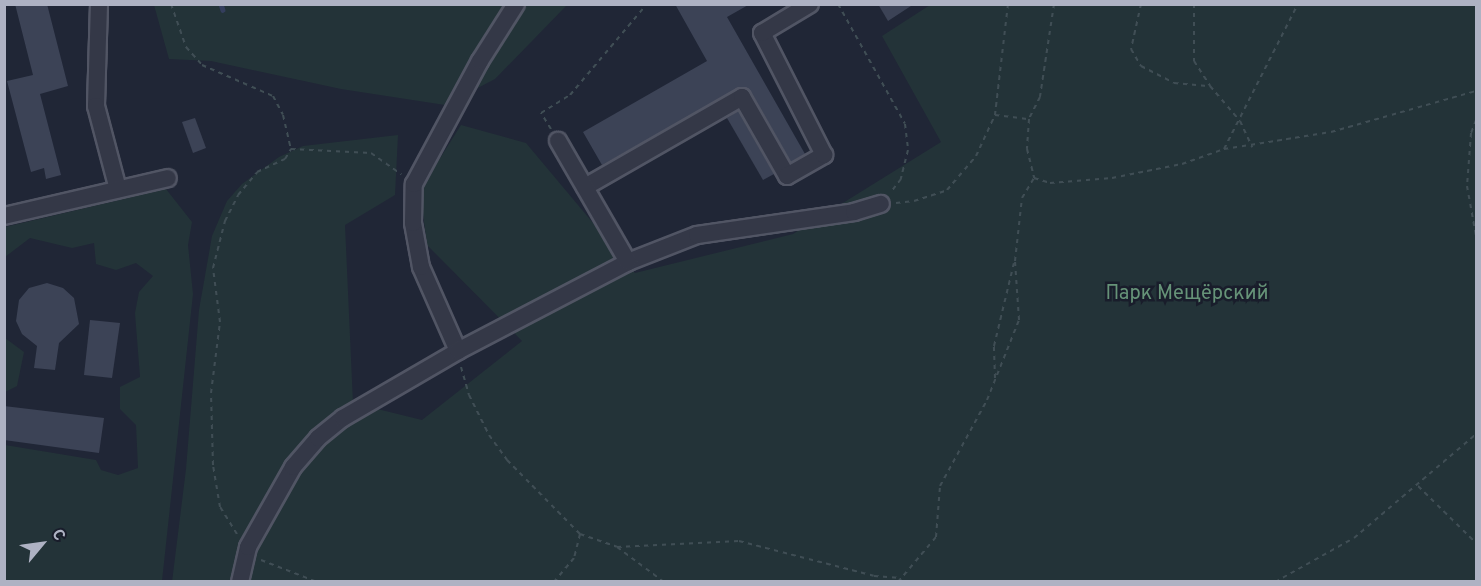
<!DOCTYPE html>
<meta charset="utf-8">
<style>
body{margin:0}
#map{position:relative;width:1481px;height:586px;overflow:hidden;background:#202636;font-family:Overpass,sans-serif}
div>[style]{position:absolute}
.green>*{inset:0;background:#233338}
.stream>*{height:4.5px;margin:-2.25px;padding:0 2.25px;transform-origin:2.25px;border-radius:2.25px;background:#343e5d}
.building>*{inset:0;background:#3c4356}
.path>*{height:2px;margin-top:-1px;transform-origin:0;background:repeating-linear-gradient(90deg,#404e55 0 4.5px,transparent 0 9px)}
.roads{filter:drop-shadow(2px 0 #515564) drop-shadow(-2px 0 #515564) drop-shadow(0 2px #515564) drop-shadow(0 -2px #515564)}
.minor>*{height:16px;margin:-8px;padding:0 8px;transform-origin:8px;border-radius:8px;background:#343847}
span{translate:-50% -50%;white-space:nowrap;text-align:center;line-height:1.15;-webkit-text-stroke:5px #191d2b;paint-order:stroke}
.park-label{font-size:20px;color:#669378}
.frame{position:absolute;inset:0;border:6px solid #aeb2c3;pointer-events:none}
.north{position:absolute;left:12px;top:514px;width:60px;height:60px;-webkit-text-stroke:4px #191d2b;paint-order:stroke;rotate:61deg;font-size:16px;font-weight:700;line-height:24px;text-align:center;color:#aeb2c3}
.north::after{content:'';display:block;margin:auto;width:21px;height:27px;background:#aeb2c3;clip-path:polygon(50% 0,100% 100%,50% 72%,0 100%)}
</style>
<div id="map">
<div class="green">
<div style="clip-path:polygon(154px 5px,567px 5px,495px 79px,445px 105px,341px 89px,211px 61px,169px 59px)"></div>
<div style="clip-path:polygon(930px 5px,1476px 5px,1476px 581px,172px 582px,186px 469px,199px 310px,212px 236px,227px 201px,242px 184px,279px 157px,303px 146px,398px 135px,395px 195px,345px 225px,353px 403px,422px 420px,522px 341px,427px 245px,420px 190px,461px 125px,526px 143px,635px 273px,793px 234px,941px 142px,882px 36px)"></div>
<div style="clip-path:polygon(166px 189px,192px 222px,188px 245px,193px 294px,162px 581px,5px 581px,5px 445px,96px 460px,101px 470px,118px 475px,138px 468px,136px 425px,120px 409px,120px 387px,140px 377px,135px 313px,139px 292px,153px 276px,136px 263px,116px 270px,96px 264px,94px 243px,72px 248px,30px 238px,5px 257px,5px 227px)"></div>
<div style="clip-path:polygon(5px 338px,24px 352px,17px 386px,5px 392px)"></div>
</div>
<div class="stream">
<div style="left:221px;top:4px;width:6px;rotate:72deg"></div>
</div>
<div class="building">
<div style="clip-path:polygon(15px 4px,47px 4px,68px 86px,40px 94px,61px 175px,46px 179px,44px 168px,31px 172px,7px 81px,33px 75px)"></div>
<div style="clip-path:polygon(675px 4px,750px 4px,727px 17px,805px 154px,791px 162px,751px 92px,741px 87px,602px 165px,583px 132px,707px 61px)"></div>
<div style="clip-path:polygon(878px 4px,914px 4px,888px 21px)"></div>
<div style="clip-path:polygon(738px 111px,774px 174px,763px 180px,727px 118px)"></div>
<div style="clip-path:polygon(195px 118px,206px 148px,193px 153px,182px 122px)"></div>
<div style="clip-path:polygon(47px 283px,63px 288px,74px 298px,79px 324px,59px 343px,55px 370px,34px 368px,37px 346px,22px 334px,16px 321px,19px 300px,29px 288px)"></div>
<div style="clip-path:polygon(90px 320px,120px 323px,112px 378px,84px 375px)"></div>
<div style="clip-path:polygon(4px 406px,104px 418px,99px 453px,4px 440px)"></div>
</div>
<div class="path">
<div style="left:171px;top:4px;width:46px;rotate:70.8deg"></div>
<div style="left:186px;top:47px;width:24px;rotate:48deg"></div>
<div style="left:202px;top:65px;width:77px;rotate:23.6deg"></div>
<div style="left:273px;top:96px;width:21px;rotate:62deg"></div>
<div style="left:283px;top:115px;width:35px;rotate:77deg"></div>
<div style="left:838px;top:4px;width:137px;rotate:60.8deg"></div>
<div style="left:905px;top:124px;width:26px;rotate:83deg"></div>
<div style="left:908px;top:150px;width:30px;rotate:104deg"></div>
<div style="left:901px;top:179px;width:16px;rotate:128deg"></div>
<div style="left:1008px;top:4px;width:112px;rotate:96.7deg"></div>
<div style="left:995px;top:115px;width:34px;rotate:7deg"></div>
<div style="left:1054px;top:4px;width:94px;rotate:98.6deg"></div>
<div style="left:1040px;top:97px;width:25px;rotate:117deg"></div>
<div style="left:1029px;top:119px;width:30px;rotate:94deg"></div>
<div style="left:1027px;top:149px;width:30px;rotate:76deg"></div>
<div style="left:1034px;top:178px;width:17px;rotate:17deg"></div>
<div style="left:1050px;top:183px;width:62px;rotate:-4.6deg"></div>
<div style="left:1112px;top:178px;width:71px;rotate:-11.3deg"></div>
<div style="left:1182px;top:164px;width:45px;rotate:-19.7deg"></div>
<div style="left:1224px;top:149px;width:108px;rotate:-9deg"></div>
<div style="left:1331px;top:132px;width:151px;rotate:-15.8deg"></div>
<div style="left:1141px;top:4px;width:46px;rotate:102.5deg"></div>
<div style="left:1131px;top:49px;width:20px;rotate:60deg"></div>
<div style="left:1141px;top:66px;width:37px;rotate:27deg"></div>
<div style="left:1174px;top:83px;width:36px;rotate:5deg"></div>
<div style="left:1210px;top:86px;width:46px;rotate:49.4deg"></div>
<div style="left:1240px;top:121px;width:29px;rotate:65deg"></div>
<div style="left:1194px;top:4px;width:57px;rotate:90deg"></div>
<div style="left:1194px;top:61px;width:30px;rotate:57deg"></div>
<div style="left:1476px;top:120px;width:14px;rotate:111deg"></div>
<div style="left:1471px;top:133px;width:53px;rotate:94.3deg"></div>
<div style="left:1467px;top:186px;width:51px;rotate:79.8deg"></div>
<div style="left:551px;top:129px;width:19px;rotate:-122deg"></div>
<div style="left:541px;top:113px;width:34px;rotate:-32deg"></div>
<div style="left:570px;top:95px;width:119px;rotate:-49.8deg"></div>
<div style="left:1224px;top:149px;width:163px;rotate:-63deg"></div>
<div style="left:896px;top:203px;width:18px;rotate:-6deg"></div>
<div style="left:914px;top:201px;width:35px;rotate:-18deg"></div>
<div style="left:947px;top:190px;width:45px;rotate:-49.5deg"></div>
<div style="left:976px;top:156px;width:45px;rotate:-65.1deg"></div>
<div style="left:461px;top:367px;width:29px;rotate:74deg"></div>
<div style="left:469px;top:395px;width:45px;rotate:63.4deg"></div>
<div style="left:489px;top:435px;width:31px;rotate:54deg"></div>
<div style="left:507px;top:460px;width:104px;rotate:45.4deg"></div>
<div style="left:580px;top:534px;width:25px;rotate:104deg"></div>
<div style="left:574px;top:558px;width:31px;rotate:130deg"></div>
<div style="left:995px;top:378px;width:32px;rotate:-92deg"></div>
<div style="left:994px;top:346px;width:85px;rotate:-76.5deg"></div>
<div style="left:1418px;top:486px;width:81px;rotate:44.5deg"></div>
<div style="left:237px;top:534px;width:32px;rotate:-122deg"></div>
<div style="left:220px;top:507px;width:43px;rotate:-99.5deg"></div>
<div style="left:213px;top:465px;width:72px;rotate:-91.6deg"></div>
<div style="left:211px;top:393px;width:72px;rotate:-82.8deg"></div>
<div style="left:220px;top:322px;width:54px;rotate:-97.4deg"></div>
<div style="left:213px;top:268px;width:49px;rotate:-75.7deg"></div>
<div style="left:225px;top:221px;width:29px;rotate:-63deg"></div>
<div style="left:238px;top:195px;width:30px;rotate:-50deg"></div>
<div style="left:257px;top:172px;width:31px;rotate:-25deg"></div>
<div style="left:285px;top:159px;width:12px;rotate:-59deg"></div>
<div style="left:291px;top:149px;width:80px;rotate:2.9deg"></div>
<div style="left:371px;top:153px;width:37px;rotate:35deg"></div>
<div style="left:580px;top:534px;width:39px;rotate:19deg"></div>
<div style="left:617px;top:547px;width:59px;rotate:36.7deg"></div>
<div style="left:617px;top:547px;width:122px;rotate:-2.8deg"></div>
<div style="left:739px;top:541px;width:139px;rotate:14.5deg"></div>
<div style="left:874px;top:576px;width:27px;rotate:4deg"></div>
<div style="left:261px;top:560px;width:60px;rotate:21.4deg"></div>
<div style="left:898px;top:582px;width:59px;rotate:-49.8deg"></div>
<div style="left:936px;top:537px;width:51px;rotate:-85.5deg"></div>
<div style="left:940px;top:486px;width:98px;rotate:-61.3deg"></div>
<div style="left:987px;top:400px;width:86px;rotate:-68.2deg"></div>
<div style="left:1019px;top:320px;width:59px;rotate:-93.9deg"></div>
<div style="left:1015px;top:261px;width:63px;rotate:-83.7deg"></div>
<div style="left:1022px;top:198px;width:23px;rotate:-59deg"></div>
<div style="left:1275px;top:582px;width:90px;rotate:-29.1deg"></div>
<div style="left:1354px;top:538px;width:160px;rotate:-40.4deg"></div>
</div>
<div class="roads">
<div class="minor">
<div style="left:99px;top:4px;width:102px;rotate:91.7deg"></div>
<div style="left:96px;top:106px;width:86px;rotate:75.2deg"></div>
<div style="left:585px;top:187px;width:181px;rotate:-29.8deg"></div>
<div style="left:742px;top:97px;width:91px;rotate:60.3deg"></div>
<div style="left:787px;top:176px;width:43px;rotate:-29.6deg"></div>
<div style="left:824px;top:155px;width:137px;rotate:-116.9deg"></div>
<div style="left:762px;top:33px;width:56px;rotate:-31.1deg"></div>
<div style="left:4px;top:216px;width:168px;rotate:-13deg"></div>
<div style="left:628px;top:262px;width:74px;rotate:-21.4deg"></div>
<div style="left:697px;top:235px;width:159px;rotate:-8.3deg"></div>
<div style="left:854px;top:212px;width:28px;rotate:-17deg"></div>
<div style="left:458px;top:351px;width:92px;rotate:-113.8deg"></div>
<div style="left:421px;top:267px;width:45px;rotate:-100.3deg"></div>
<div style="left:413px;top:223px;width:39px;rotate:-89deg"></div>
<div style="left:414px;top:184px;width:140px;rotate:-61.8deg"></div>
<div style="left:480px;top:61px;width:67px;rotate:-57.7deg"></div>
<div style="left:240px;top:582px;width:36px;rotate:-77deg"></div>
<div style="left:248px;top:547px;width:92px;rotate:-60.6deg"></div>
<div style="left:293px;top:467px;width:38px;rotate:-49deg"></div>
<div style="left:318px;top:438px;width:32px;rotate:-39deg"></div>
<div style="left:343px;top:418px;width:133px;rotate:-30.2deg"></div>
<div style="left:458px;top:351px;width:192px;rotate:-27.6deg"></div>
<div style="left:628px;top:262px;width:140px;rotate:-120deg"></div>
</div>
</div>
<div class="park-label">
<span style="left:1187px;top:294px">Парк Мещёрский</span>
</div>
<div class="frame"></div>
<div class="north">С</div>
</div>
